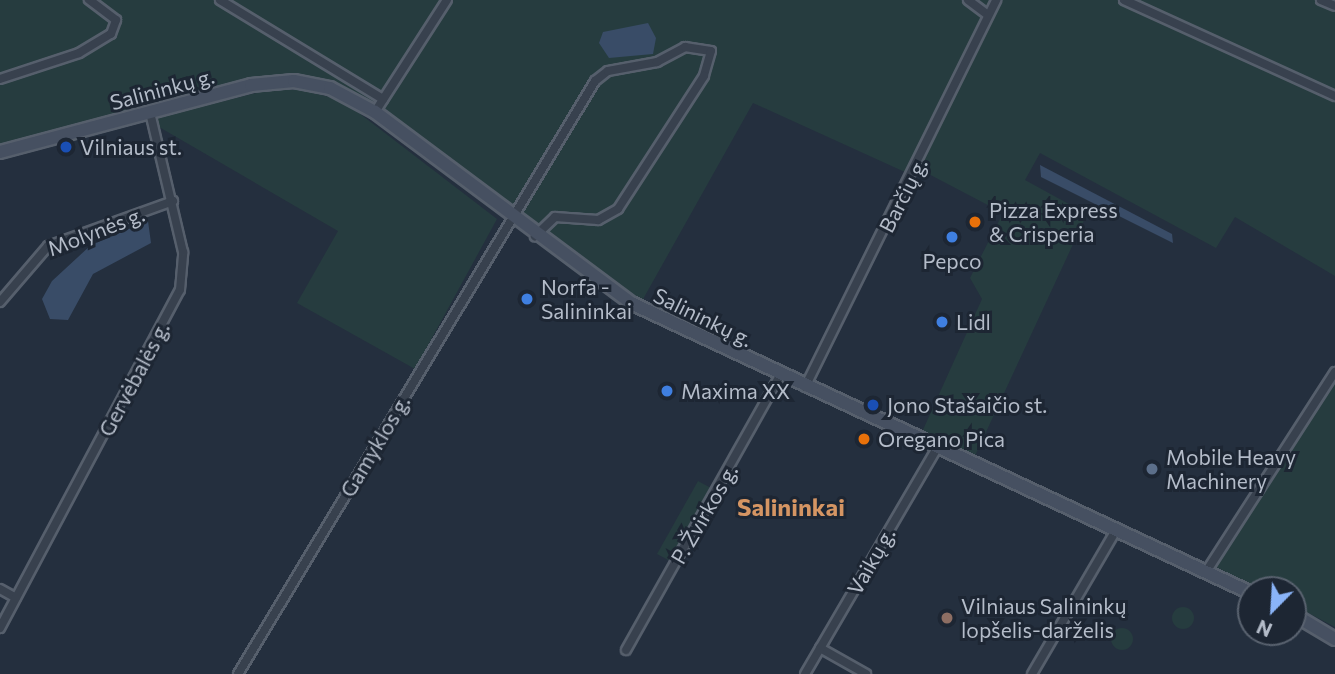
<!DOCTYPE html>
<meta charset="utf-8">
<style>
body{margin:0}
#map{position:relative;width:1335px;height:674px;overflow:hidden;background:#242f3e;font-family:Commissioner,sans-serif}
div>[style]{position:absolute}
.green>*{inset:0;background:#263c3f}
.round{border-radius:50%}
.water>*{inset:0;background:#394c67}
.roads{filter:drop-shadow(2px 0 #565f6c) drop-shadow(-2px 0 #565f6c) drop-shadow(0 2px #565f6c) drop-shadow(0 -2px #565f6c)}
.minor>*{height:8px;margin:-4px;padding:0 4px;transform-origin:4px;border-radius:4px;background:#38414e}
.secondary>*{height:12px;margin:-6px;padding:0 6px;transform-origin:6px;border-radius:6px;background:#465061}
.dots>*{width:19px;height:19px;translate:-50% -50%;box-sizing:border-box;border:4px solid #1d2633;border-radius:50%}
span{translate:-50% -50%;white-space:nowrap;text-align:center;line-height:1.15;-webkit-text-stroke:6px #1d2633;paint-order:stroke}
.street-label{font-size:21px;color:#b4bcc9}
.poi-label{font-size:21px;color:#b4bcc9}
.left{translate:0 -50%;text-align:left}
.quarter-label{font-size:24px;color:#d59563;font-weight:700}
.north{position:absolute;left:1237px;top:576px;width:70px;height:70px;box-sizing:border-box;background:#1d2633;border:2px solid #59626f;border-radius:50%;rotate:204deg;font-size:19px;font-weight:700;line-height:28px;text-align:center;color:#b4bcc9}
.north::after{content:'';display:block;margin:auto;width:24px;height:32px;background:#8ab4f8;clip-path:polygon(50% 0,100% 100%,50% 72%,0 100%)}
</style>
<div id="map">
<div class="green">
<div style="clip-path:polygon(0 0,1335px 0,1335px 276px,1235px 217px,1216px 248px,1040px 153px,1025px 180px,1087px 214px,974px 458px,922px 432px,982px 299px,970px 278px,1003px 213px,921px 170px,907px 173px,753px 103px,642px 301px,341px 88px,291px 76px,251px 78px,0 145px)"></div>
<div style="clip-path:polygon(268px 90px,301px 90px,342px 100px,497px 219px,415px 369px,297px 303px,338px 231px,147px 120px)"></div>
<div style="clip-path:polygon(1335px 382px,1335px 627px,1293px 605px,1293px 590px,1262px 590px,1216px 567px)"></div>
<div style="clip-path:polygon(698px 481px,711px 488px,670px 561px,657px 554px)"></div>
<div class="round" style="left:1172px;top:607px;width:22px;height:22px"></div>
<div class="round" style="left:1111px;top:628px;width:22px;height:22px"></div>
</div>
<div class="water">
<div style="clip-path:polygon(648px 23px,656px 38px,653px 54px,609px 58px,599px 43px,603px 32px)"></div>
<div style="clip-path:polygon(1040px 165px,1172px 234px,1173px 243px,1041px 177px)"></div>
<div style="clip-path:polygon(148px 221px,151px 243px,93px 274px,68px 320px,50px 319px,42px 299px,52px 281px,91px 245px)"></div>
</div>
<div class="roads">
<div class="minor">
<div style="left:220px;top:0;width:191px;rotate:31.3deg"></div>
<div style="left:968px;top:0;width:25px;rotate:37deg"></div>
<div style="left:1124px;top:0;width:232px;rotate:24.5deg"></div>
<div style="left:1321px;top:0;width:15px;rotate:23deg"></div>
<div style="left:0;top:79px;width:83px;rotate:-18.2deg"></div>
<div style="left:79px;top:53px;width:37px;rotate:-31deg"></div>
<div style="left:111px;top:34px;width:15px;rotate:-70deg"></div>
<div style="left:116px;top:20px;width:34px;rotate:-143deg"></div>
<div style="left:375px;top:112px;width:133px;rotate:-57.3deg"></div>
<div style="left:0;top:302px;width:74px;rotate:-49.4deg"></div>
<div style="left:48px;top:246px;width:133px;rotate:-19.8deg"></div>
<div style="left:805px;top:387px;width:432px;rotate:-63.7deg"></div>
<div style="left:1206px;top:572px;width:238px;rotate:-57.2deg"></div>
<div style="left:0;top:589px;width:18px;rotate:29deg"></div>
<div style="left:0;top:628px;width:383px;rotate:-62deg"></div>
<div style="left:180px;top:290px;width:38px;rotate:-85deg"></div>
<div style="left:183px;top:252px;width:144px;rotate:-103.3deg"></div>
<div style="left:820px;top:648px;width:53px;rotate:29.5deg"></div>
<div style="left:626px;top:650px;width:314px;rotate:-60.7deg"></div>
<div style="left:238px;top:674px;width:692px;rotate:-58.95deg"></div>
<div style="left:595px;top:81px;width:16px;rotate:-38deg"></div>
<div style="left:608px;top:71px;width:50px;rotate:-10.4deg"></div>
<div style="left:657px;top:62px;width:32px;rotate:-28deg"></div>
<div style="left:685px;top:47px;width:26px;rotate:9deg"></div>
<div style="left:711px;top:51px;width:26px;rotate:106deg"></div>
<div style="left:704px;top:76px;width:158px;rotate:122.9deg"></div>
<div style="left:618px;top:209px;width:23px;rotate:151deg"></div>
<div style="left:598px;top:220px;width:43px;rotate:-176deg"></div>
<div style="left:555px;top:217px;width:28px;rotate:136deg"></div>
<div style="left:805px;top:674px;width:262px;rotate:-59.7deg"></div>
<div style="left:1032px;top:674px;width:167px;rotate:-59.7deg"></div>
</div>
<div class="secondary">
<div style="left:0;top:152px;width:260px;rotate:-14.9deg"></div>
<div style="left:251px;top:85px;width:43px;rotate:-5.3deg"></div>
<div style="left:294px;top:81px;width:37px;rotate:11deg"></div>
<div style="left:330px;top:88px;width:51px;rotate:28.1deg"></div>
<div style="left:375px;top:112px;width:319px;rotate:36.7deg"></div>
<div style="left:631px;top:303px;width:684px;rotate:25.07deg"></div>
<div style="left:1293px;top:614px;width:49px;rotate:30.8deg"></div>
</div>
</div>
<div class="dots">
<div style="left:66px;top:147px;background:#1a4fb4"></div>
<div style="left:975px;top:222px;background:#e8710a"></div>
<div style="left:952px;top:237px;background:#3f7fe0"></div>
<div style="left:527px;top:299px;background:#3f7fe0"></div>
<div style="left:942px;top:322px;background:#3f7fe0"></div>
<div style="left:667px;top:391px;background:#3f7fe0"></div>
<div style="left:873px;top:405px;background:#1a4fb4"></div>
<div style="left:864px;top:439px;background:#e8710a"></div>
<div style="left:1152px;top:469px;background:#5c6f8a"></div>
<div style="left:947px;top:618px;background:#8d6e63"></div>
</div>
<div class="street-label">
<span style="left:162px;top:89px;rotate:-15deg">Salininkų g.</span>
<span style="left:903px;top:195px;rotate:-63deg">Barčių g.</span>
<span style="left:96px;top:231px;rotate:-21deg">Molynės g.</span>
<span style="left:703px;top:317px;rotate:26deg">Salininkų g.</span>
<span style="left:134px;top:379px;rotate:-62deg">Gervėbalės g.</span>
<span style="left:375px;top:446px;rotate:-59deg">Gamyklos g.</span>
<span style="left:704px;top:514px;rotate:-60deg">P. Žvirkos g.</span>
<span style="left:871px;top:561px;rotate:-60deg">Vaikų g.</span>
</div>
<div class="poi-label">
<span class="left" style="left:80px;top:147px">Vilniaus st.</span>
<span class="left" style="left:989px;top:222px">Pizza Express<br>&amp; Crisperia</span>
<span style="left:952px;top:261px">Pepco</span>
<span class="left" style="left:541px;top:299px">Norfa -<br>Salininkai</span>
<span class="left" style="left:956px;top:322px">Lidl</span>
<span class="left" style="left:681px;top:391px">Maxima XX</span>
<span class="left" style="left:887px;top:405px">Jono Stašaičio st.</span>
<span class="left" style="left:878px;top:439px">Oregano Pica</span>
<span class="left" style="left:1166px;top:469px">Mobile Heavy<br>Machinery</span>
<span class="left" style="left:961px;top:618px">Vilniaus Salininkų<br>lopšelis-darželis</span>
</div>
<div class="quarter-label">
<span style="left:791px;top:507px">Salininkai</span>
</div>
<div class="north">N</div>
</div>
